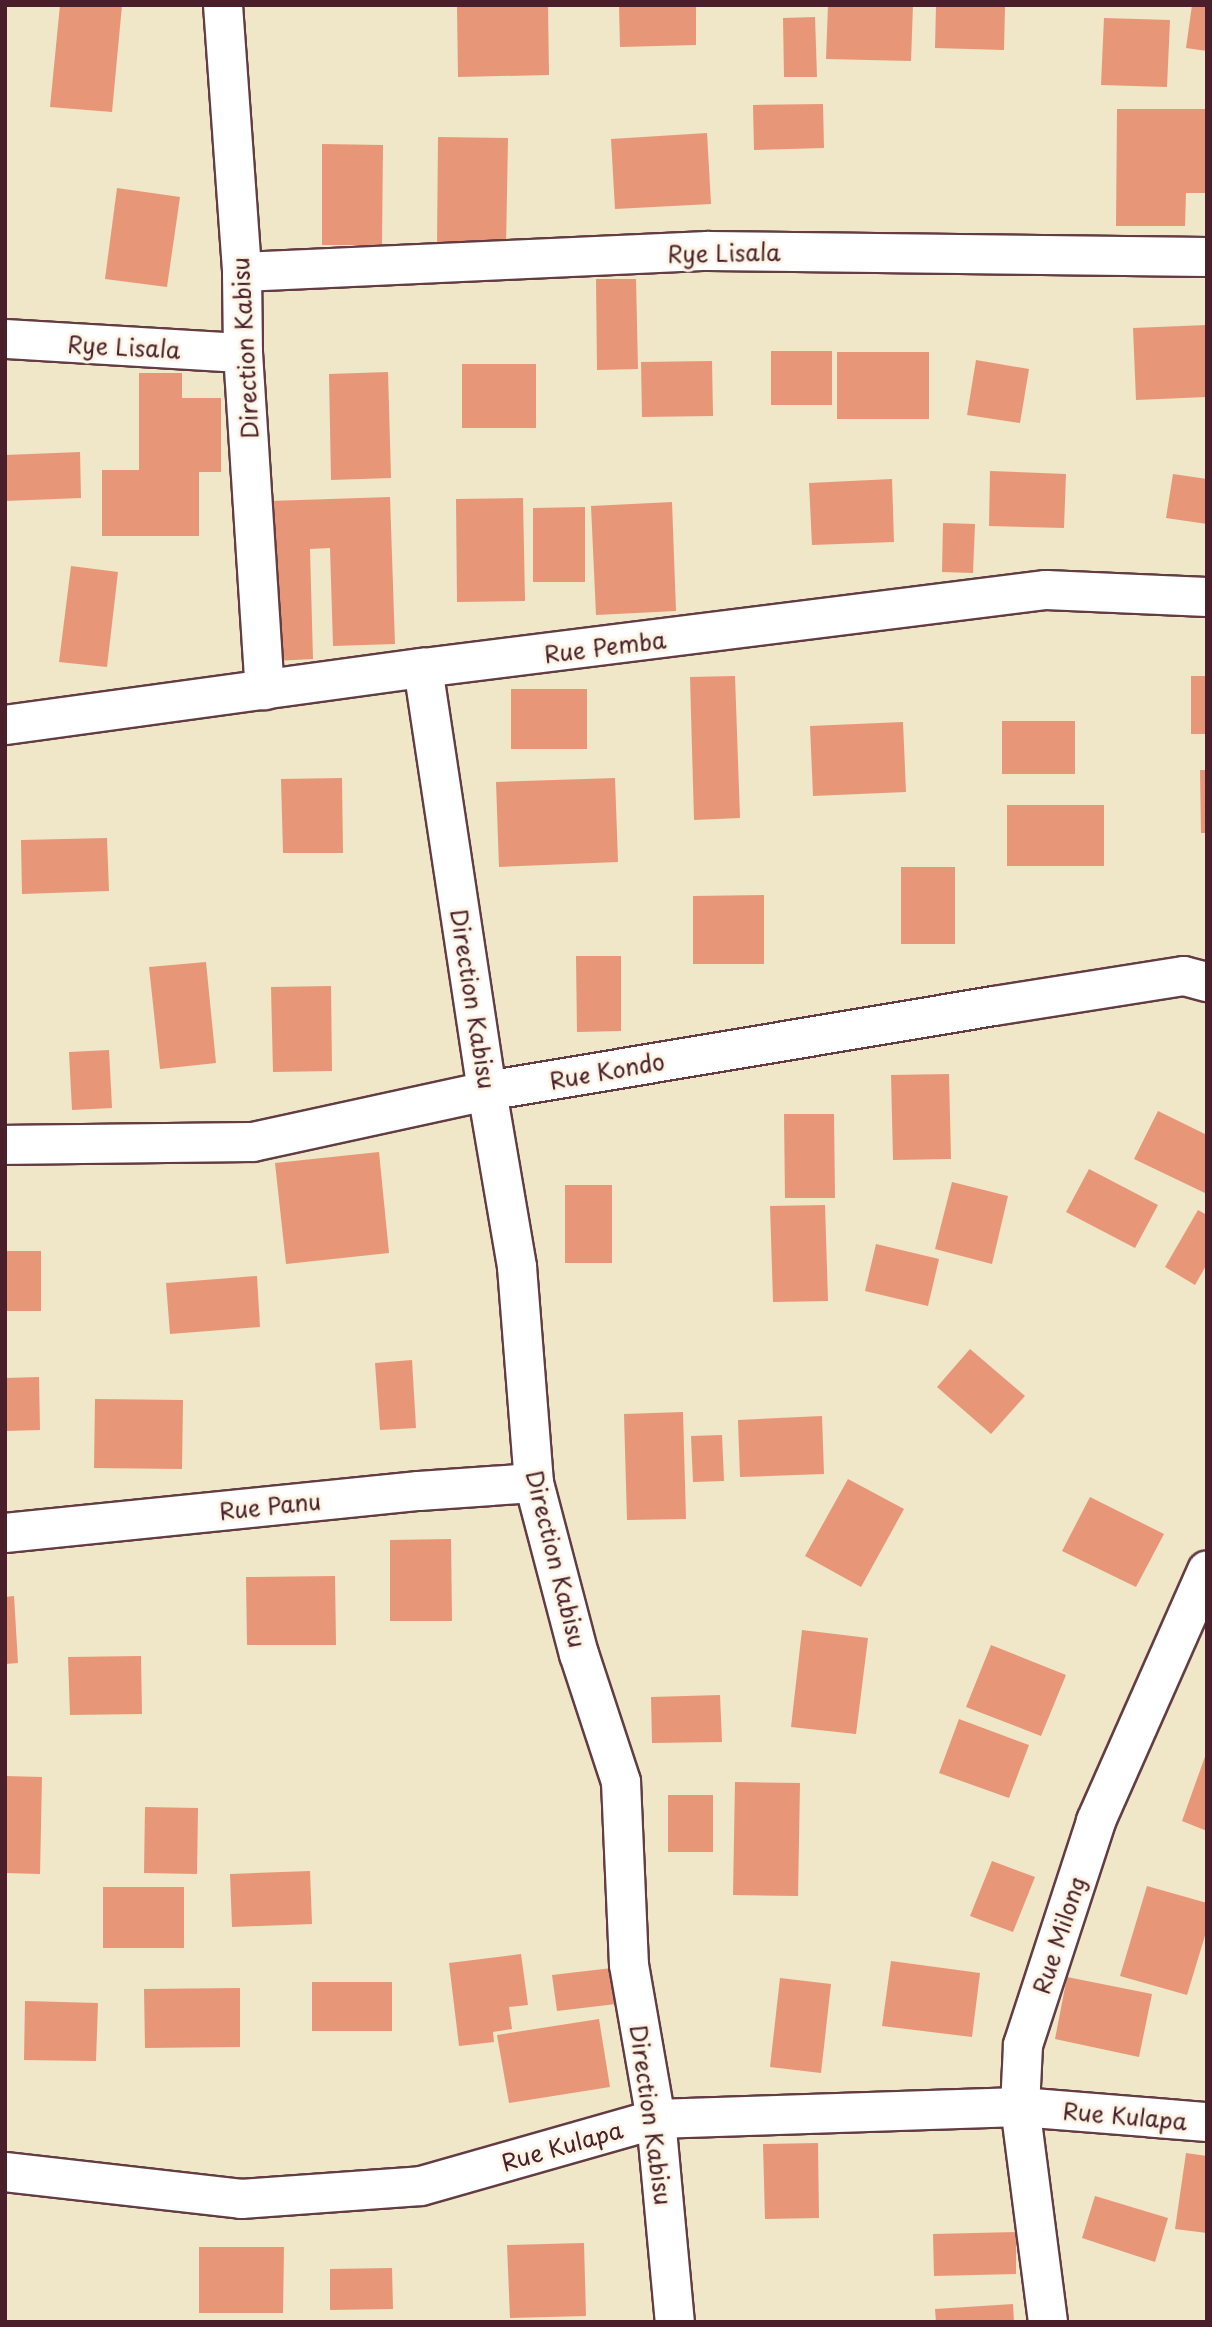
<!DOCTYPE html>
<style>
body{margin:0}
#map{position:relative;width:1212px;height:2327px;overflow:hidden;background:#f0e6c8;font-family:"Playpen Sans",sans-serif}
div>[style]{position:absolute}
.building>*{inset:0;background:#e79778}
.roads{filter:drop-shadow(2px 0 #633d43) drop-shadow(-2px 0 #633d43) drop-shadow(0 2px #633d43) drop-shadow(0 -2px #633d43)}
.minor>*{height:38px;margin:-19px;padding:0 19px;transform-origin:19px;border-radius:19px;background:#fff}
span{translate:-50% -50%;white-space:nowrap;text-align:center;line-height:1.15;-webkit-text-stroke:6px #fcf5e5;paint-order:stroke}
.street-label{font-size:23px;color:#4a1f2b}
.frame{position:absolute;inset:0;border:7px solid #4a1f2b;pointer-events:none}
</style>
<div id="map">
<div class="building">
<div style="clip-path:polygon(60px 5px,122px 5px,112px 112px,50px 107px)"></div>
<div style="clip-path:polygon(548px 5px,549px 75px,458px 77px,457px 7px)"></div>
<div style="clip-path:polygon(619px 5px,696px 5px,696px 45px,620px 47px)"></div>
<div style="clip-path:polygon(828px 5px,913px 5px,911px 61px,826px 59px)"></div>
<div style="clip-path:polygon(1192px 5px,1207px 5px,1207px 51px,1186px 48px)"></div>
<div style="clip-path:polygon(936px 6px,1005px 7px,1004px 50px,935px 48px)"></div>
<div style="clip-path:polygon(815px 17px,817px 77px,784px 77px,783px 18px)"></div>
<div style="clip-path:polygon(1104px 18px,1170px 20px,1167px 87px,1101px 85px)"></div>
<div style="clip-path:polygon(823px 104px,824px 148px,754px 150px,753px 105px)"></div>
<div style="clip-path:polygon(1117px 109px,1207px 109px,1207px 193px,1186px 193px,1185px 226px,1116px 226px)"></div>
<div style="clip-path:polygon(707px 133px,711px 204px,615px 209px,611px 139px)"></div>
<div style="clip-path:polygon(438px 137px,508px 138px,506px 247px,437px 246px)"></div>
<div style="clip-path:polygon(322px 144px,383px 145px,382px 245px,322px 245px)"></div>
<div style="clip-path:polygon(117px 188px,180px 197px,167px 287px,105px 279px)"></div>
<div style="clip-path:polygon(596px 279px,636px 279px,638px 369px,597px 370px)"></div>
<div style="clip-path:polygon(1207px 325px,1207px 397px,1136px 400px,1133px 328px)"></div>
<div style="clip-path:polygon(771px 351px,832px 351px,832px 405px,771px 405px)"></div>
<div style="clip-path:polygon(837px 352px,929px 352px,929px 419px,837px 419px)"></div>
<div style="clip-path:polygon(976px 360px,1029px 369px,1020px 423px,967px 415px)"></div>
<div style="clip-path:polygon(712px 361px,713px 416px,642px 417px,641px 362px)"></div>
<div style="clip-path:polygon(462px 364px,536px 364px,536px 428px,462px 428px)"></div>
<div style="clip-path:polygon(388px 372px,391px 478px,331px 480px,329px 374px)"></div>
<div style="clip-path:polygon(139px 373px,182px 373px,182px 398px,221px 398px,221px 472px,199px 472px,199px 536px,102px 536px,102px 470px,139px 470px)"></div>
<div style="clip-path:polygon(80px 452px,81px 498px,5px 501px,5px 455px)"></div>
<div style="clip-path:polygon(990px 471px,1066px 474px,1064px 528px,989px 526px)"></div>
<div style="clip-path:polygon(1173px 474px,1207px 479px,1207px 524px,1166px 518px)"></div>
<div style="clip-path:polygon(892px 479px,894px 542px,812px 545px,809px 483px)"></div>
<div style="clip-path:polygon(390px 497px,395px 644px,333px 646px,330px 548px,310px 549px,313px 659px,275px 661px,270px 501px)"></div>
<div style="clip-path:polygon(523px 498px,525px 601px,457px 602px,456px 499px)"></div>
<div style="clip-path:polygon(672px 502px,676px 611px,596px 615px,591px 506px)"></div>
<div style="clip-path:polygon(585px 507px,585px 582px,533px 582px,533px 508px)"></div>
<div style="clip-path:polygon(943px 523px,975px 524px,973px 573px,942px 572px)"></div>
<div style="clip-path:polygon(71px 566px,118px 572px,107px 667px,59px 662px)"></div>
<div style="clip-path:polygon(735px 676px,740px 818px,694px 820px,690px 677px)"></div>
<div style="clip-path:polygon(1191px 676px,1207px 676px,1207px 734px,1191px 734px)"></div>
<div style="clip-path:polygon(511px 689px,587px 689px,587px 749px,511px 749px)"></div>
<div style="clip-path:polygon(1002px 721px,1075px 721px,1075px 774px,1002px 774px)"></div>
<div style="clip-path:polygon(903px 722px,906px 792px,813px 796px,810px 726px)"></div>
<div style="clip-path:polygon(1200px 770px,1207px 770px,1207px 833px,1201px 833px)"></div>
<div style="clip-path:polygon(342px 778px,343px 853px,283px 853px,281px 779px)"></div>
<div style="clip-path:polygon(615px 778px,618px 862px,499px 867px,496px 782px)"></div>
<div style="clip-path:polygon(1007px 805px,1104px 805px,1104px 866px,1007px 866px)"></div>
<div style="clip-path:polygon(107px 838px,109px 891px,22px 894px,21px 840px)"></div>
<div style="clip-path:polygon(901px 867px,955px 867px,955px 944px,901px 944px)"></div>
<div style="clip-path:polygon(764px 895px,764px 964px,693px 964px,693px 896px)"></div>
<div style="clip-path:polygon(576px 956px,621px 956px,621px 1031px,577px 1032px)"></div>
<div style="clip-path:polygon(206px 962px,216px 1063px,160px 1069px,149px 967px)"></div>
<div style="clip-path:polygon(331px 986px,332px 1071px,273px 1072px,271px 987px)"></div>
<div style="clip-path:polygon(109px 1050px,112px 1108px,72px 1110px,69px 1052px)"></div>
<div style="clip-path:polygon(949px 1074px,951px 1159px,893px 1160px,891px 1075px)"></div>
<div style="clip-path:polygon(1158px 1111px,1207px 1135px,1207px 1194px,1134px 1159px)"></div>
<div style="clip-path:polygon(784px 1114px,834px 1114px,835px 1198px,785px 1198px)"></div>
<div style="clip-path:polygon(379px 1152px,389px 1253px,286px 1264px,275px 1163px)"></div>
<div style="clip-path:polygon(1089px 1169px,1158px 1205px,1135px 1248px,1066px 1212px)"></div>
<div style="clip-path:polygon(952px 1182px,1008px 1196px,992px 1264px,935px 1249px)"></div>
<div style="clip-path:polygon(565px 1185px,612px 1185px,612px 1263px,565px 1263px)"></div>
<div style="clip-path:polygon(825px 1205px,828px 1301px,773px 1302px,770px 1206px)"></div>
<div style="clip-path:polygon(1198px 1210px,1207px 1215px,1207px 1264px,1195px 1285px,1165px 1267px)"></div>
<div style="clip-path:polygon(876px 1244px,939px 1259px,928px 1306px,865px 1291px)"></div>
<div style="clip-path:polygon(5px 1251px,41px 1251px,41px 1311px,5px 1311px)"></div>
<div style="clip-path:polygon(257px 1276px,260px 1327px,170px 1334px,166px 1283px)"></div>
<div style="clip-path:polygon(970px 1349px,1025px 1396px,991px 1434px,937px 1387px)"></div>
<div style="clip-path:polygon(412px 1360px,416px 1428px,380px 1430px,375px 1363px)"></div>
<div style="clip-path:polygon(39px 1377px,40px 1430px,5px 1431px,5px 1378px)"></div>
<div style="clip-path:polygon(95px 1399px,183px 1400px,182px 1469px,94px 1468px)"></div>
<div style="clip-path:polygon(683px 1412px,686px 1519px,627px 1520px,624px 1414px)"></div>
<div style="clip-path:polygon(822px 1416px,824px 1474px,740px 1477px,738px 1420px)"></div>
<div style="clip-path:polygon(722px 1435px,724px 1481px,693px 1482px,691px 1436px)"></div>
<div style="clip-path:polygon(848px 1479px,904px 1509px,861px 1587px,805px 1556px)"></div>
<div style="clip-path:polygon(1090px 1497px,1164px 1534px,1136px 1587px,1062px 1551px)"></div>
<div style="clip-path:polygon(451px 1539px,452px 1621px,390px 1621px,390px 1540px)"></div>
<div style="clip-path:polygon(335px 1576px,336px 1645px,247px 1645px,246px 1577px)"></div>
<div style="clip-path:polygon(14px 1596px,18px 1663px,5px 1664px,5px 1597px)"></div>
<div style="clip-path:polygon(802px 1630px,868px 1638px,856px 1734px,791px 1727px)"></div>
<div style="clip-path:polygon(991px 1645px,1066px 1675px,1041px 1736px,966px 1707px)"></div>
<div style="clip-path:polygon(141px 1656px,142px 1714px,70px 1715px,68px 1657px)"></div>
<div style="clip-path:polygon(720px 1695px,722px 1742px,652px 1743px,651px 1697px)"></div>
<div style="clip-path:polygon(959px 1719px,1029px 1745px,1009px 1798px,939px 1773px)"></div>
<div style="clip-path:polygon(1207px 1751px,1207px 1831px,1182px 1821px)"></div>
<div style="clip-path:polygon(5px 1776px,42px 1777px,40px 1874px,5px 1873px)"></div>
<div style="clip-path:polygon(735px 1782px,800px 1783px,798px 1896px,733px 1895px)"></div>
<div style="clip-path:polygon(668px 1795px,713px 1795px,713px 1852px,668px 1852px)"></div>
<div style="clip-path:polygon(145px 1807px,198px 1808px,197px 1874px,144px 1873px)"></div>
<div style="clip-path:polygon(992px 1861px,1035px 1877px,1013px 1932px,970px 1916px)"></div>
<div style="clip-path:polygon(310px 1871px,312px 1924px,232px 1927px,230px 1874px)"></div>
<div style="clip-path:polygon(1147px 1886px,1207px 1903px,1207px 1929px,1187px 1995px,1120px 1976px)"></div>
<div style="clip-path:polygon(103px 1887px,184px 1887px,184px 1948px,103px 1948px)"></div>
<div style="clip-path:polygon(521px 1954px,528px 2005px,509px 2007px,512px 2029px,493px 2032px,494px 2042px,459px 2046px,449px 1963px)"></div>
<div style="clip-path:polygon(891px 1961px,980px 1973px,972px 2037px,882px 2026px)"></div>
<div style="clip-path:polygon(612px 1968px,616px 2004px,557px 2011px,552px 1975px)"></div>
<div style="clip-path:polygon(1067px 1977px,1152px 1994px,1139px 2057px,1055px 2039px)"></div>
<div style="clip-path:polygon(780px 1978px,831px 1984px,821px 2073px,770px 2067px)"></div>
<div style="clip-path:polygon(312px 1982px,392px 1982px,392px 2031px,312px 2031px)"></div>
<div style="clip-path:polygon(240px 1988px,240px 2047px,145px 2048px,144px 1989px)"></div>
<div style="clip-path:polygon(25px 2001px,98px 2003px,96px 2061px,24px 2060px)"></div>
<div style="clip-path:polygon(599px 2019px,610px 2087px,509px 2103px,497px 2035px)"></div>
<div style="clip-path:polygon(818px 2143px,819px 2218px,765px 2219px,763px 2144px)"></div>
<div style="clip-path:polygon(1186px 2153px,1207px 2156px,1207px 2233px,1175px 2229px)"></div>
<div style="clip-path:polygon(1095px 2196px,1168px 2218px,1155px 2262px,1082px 2238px)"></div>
<div style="clip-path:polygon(1016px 2232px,1016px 2274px,934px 2276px,933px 2234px)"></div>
<div style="clip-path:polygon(584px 2243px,586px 2316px,510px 2318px,507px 2245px)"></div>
<div style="clip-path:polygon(199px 2247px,284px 2247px,283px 2313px,199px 2313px)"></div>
<div style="clip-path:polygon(392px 2268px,393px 2309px,330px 2310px,330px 2269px)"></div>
<div style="clip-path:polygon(1013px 2304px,1014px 2322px,936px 2322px,935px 2309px)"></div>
</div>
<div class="roads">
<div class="minor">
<div style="left:223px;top:5px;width:268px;rotate:85.9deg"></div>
<div style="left:242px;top:272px;width:81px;rotate:89.3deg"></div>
<div style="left:243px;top:353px;width:338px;rotate:86.3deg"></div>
<div style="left:242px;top:272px;width:466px;rotate:-2.6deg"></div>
<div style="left:708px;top:251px;width:499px;rotate:0.7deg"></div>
<div style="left:5px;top:339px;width:238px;rotate:3.4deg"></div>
<div style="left:423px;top:668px;width:428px;rotate:81.4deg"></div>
<div style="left:487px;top:1091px;width:179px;rotate:80.3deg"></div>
<div style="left:517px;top:1267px;width:217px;rotate:85.5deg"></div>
<div style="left:534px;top:1483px;width:177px;rotate:75.3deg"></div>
<div style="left:579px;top:1654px;width:135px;rotate:71.8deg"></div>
<div style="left:621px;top:1782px;width:183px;rotate:87.5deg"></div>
<div style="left:629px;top:1965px;width:156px;rotate:80.1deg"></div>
<div style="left:656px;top:2119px;width:204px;rotate:84.7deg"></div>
<div style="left:5px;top:725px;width:422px;rotate:-7.8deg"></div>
<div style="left:423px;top:668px;width:628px;rotate:-7.14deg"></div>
<div style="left:1046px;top:590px;width:161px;rotate:2.5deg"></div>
<div style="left:5px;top:1145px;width:248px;rotate:-0.7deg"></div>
<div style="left:253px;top:1142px;width:239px;rotate:-12.3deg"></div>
<div style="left:487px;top:1091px;width:514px;rotate:-9.52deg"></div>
<div style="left:994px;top:1006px;width:192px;rotate:-9deg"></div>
<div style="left:1184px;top:976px;width:24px;rotate:15deg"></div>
<div style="left:5px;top:1533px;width:416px;rotate:-5.8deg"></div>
<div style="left:419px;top:1491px;width:115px;rotate:-4deg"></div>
<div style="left:5px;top:2172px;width:238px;rotate:6.5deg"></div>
<div style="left:241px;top:2199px;width:180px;rotate:-4.1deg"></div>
<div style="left:421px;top:2186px;width:244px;rotate:-15.9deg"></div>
<div style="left:656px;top:2119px;width:364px;rotate:-1.9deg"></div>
<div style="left:1020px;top:2107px;width:188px;rotate:4.6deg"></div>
<div style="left:1048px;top:2322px;width:217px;rotate:-97.4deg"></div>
<div style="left:1020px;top:2107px;width:62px;rotate:-87.2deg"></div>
<div style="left:1023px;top:2045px;width:236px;rotate:-71.9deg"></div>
<div style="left:1096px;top:1821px;width:274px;rotate:-66.1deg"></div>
</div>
</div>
<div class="street-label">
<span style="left:724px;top:253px;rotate:-1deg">Rye Lisala</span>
<span style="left:124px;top:347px;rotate:3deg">Rye Lisala</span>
<span style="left:245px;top:348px;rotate:-93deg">Direction Kabisu</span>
<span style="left:605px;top:647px;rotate:-7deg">Rue Pemba</span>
<span style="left:473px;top:999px;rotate:81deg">Direction Kabisu</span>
<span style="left:607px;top:1071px;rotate:-10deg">Rue Kondo</span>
<span style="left:270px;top:1506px;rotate:-6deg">Rue Panu</span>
<span style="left:556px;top:1559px;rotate:76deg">Direction Kabisu</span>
<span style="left:1059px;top:1935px;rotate:-72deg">Rue Milong</span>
<span style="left:651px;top:2115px;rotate:82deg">Direction Kabisu</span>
<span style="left:1125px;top:2116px;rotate:5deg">Rue Kulapa</span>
<span style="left:562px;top:2146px;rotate:-16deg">Rue Kulapa</span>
</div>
<div class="frame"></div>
</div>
